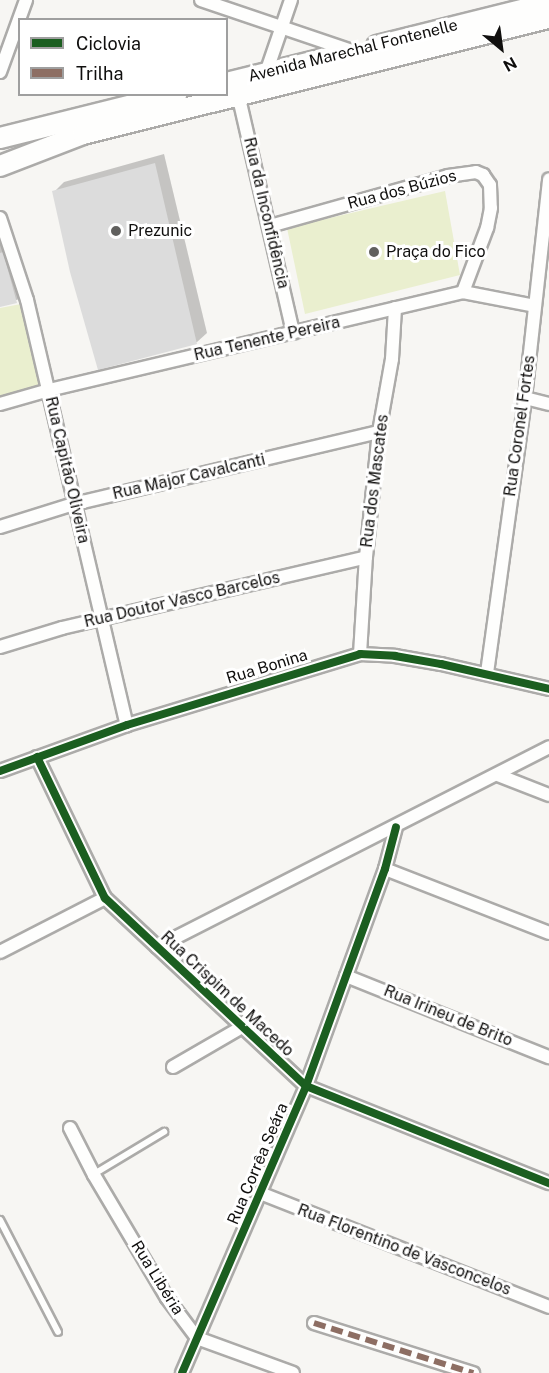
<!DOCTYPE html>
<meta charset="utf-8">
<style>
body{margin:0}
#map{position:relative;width:549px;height:1373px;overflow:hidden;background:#f7f6f3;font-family:"Public Sans",sans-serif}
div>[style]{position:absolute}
.green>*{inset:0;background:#eaefcf}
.shadow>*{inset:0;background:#0003}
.building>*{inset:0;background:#dcdcdc}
.roads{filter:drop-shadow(2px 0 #acaba9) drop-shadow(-2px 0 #acaba9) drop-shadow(0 2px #acaba9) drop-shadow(0 -2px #acaba9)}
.service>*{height:6px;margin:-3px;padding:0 3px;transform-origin:3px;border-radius:3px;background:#fefefd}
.minor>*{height:12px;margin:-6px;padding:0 6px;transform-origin:6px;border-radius:6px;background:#fefefd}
.primary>*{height:20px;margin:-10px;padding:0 10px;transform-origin:10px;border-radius:10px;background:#fefefd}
.quiet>*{height:6px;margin-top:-3px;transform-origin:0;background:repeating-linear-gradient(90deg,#8d6e63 0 12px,transparent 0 18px)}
.cycleway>*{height:8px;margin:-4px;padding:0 4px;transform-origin:4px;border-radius:4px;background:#1b5e20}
.dots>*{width:16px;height:16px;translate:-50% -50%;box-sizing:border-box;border:3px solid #fff;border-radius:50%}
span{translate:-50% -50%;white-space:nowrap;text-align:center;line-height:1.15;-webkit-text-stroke:6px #fff;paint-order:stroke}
.street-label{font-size:16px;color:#100f0e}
.poi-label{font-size:16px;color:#100f0e}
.left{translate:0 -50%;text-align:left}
.legend{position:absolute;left:18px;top:18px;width:210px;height:78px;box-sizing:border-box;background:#fff;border:2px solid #9f9f9f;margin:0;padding:8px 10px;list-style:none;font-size:18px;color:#100f0e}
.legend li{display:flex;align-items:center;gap:12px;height:30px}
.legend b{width:30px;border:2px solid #9f9f9f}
.north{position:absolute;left:471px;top:18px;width:60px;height:60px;-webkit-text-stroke:4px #fff;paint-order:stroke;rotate:151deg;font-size:16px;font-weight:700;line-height:24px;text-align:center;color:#100f0e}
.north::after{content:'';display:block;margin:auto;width:21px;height:27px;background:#100f0e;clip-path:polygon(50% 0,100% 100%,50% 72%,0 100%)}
</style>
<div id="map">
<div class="green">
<div style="clip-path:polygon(445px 191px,460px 275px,305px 314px,287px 228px)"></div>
<div style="clip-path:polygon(21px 304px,44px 383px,0 397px,0 308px)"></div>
</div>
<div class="shadow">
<div style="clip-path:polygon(164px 154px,207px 333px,197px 342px,99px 368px,54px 192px,64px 182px)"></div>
<div style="clip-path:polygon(0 236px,19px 299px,0 306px)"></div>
</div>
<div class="building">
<div style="clip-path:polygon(155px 163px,197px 344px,98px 370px,70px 272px,52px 191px)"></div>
<div style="clip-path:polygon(3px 252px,17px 303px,0 307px,0 253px)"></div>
</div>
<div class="roads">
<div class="service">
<div style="left:94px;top:1174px;width:82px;rotate:-31deg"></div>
<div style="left:0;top:1220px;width:126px;rotate:62.6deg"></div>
</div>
<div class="minor">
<div style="left:201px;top:0;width:163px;rotate:18.7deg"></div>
<div style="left:0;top:72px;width:77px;rotate:-70.1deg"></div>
<div style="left:266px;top:73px;width:77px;rotate:-71.1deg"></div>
<div style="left:238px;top:94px;width:245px;rotate:77deg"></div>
<div style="left:0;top:218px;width:86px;rotate:71.8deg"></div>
<div style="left:27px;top:300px;width:437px;rotate:76.8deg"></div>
<div style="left:270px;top:226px;width:185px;rotate:-15.7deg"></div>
<div style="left:448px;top:176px;width:28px;rotate:-8deg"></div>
<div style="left:476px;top:172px;width:8px;rotate:23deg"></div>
<div style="left:483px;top:175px;width:12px;rotate:55deg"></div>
<div style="left:490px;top:185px;width:23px;rotate:88deg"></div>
<div style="left:491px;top:208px;width:20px;rotate:101deg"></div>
<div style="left:487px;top:228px;width:68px;rotate:110.6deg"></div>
<div style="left:525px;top:398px;width:25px;rotate:14deg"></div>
<div style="left:0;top:404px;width:51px;rotate:-15.9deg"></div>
<div style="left:49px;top:390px;width:425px;rotate:-13.3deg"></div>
<div style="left:463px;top:292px;width:73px;rotate:11deg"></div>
<div style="left:0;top:527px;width:77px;rotate:-17.3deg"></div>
<div style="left:74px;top:504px;width:313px;rotate:-13.3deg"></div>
<div style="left:0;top:647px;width:65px;rotate:-17deg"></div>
<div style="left:62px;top:628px;width:312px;rotate:-13.1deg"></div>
<div style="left:360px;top:654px;width:97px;rotate:-86.5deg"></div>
<div style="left:366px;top:557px;width:126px;rotate:-84.1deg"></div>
<div style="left:379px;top:432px;width:74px;rotate:-79.9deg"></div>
<div style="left:392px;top:359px;width:51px;rotate:-86.6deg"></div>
<div style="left:487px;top:673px;width:278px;rotate:-82.1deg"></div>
<div style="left:525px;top:398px;width:220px;rotate:-83.7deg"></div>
<div style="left:37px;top:757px;width:157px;rotate:64.3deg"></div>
<div style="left:105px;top:898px;width:275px;rotate:43.1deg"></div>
<div style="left:306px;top:1086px;width:262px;rotate:21.8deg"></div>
<div style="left:0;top:771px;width:135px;rotate:-19.9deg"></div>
<div style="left:127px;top:725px;width:244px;rotate:-16.9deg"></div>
<div style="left:360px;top:654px;width:35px;rotate:3deg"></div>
<div style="left:395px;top:656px;width:47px;rotate:9.9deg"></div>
<div style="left:441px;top:664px;width:111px;rotate:13deg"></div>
<div style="left:498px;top:775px;width:55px;rotate:21.4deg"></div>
<div style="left:385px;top:869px;width:176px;rotate:21.3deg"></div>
<div style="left:157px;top:947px;width:440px;rotate:-27deg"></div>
<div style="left:0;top:952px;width:118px;rotate:-27.2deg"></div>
<div style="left:346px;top:976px;width:219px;rotate:21.8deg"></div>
<div style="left:173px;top:1067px;width:80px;rotate:-30.1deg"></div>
<div style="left:70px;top:1128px;width:53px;rotate:62.9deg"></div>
<div style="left:94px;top:1175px;width:143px;rotate:59.3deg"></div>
<div style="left:167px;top:1298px;width:50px;rotate:53.1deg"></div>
<div style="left:197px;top:1338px;width:102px;rotate:20deg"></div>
<div style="left:260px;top:1193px;width:311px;rotate:21.5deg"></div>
<div style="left:314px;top:1323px;width:167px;rotate:17.5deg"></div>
<div style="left:182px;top:1373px;width:313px;rotate:-66.6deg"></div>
<div style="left:306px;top:1086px;width:231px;rotate:-70deg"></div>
<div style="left:385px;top:869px;width:43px;rotate:-75.3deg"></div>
</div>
<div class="primary">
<div style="left:377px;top:46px;width:177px;rotate:-14deg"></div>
<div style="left:226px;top:83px;width:117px;rotate:-13.8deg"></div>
<div style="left:0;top:138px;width:182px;rotate:-14deg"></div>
<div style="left:0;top:166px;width:89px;rotate:-21.1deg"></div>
<div style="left:83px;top:134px;width:480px;rotate:-14deg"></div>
</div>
</div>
<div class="quiet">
<div style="left:314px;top:1323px;width:167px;rotate:17.5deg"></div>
</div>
<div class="cycleway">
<div style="left:37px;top:757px;width:157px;rotate:64.3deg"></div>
<div style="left:105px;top:898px;width:275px;rotate:43.1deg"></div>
<div style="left:306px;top:1086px;width:262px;rotate:21.8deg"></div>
<div style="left:0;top:771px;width:135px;rotate:-19.9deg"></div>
<div style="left:127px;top:725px;width:244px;rotate:-16.9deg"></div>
<div style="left:360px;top:654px;width:35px;rotate:3deg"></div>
<div style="left:395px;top:656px;width:47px;rotate:9.9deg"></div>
<div style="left:441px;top:664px;width:111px;rotate:13deg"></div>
<div style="left:182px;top:1373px;width:313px;rotate:-66.6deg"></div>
<div style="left:306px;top:1086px;width:231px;rotate:-70deg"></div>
<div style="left:385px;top:869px;width:43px;rotate:-75.3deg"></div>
</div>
<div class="dots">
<div style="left:116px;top:231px;background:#61605e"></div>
<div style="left:374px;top:252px;background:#61605e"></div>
</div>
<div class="street-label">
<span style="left:353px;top:51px;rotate:-14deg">Avenida Marechal Fontenelle</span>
<span style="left:402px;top:190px;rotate:-15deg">Rua dos Búzios</span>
<span style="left:266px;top:213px;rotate:77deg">Rua da Inconfidência</span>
<span style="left:267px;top:339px;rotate:-13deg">Rua Tenente Pereira</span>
<span style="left:520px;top:426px;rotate:-82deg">Rua Coronel Fortes</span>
<span style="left:67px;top:470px;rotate:77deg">Rua Capitão Oliveira</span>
<span style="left:189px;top:477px;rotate:-13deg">Rua Major Cavalcanti</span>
<span style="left:375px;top:481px;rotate:-83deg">Rua dos Mascates</span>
<span style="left:182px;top:600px;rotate:-13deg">Rua Doutor Vasco Barcelos</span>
<span style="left:267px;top:667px;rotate:-17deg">Rua Bonina</span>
<span style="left:227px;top:994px;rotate:43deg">Rua Crispim de Macedo</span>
<span style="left:448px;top:1016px;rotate:22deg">Rua Irineu de Brito</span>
<span style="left:258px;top:1164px;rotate:-67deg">Rua Corrêa Seára</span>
<span style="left:404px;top:1250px;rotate:21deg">Rua Florentino de Vasconcelos</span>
<span style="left:157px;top:1278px;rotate:58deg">Rua Libéria</span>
</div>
<div class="poi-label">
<span class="left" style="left:128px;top:231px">Prezunic</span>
<span class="left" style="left:386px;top:252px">Praça do Fico</span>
</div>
<ul class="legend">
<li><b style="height:8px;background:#1b5e20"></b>Ciclovia</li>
<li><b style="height:8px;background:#8d6e63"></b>Trilha</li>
</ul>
<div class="north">N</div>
</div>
